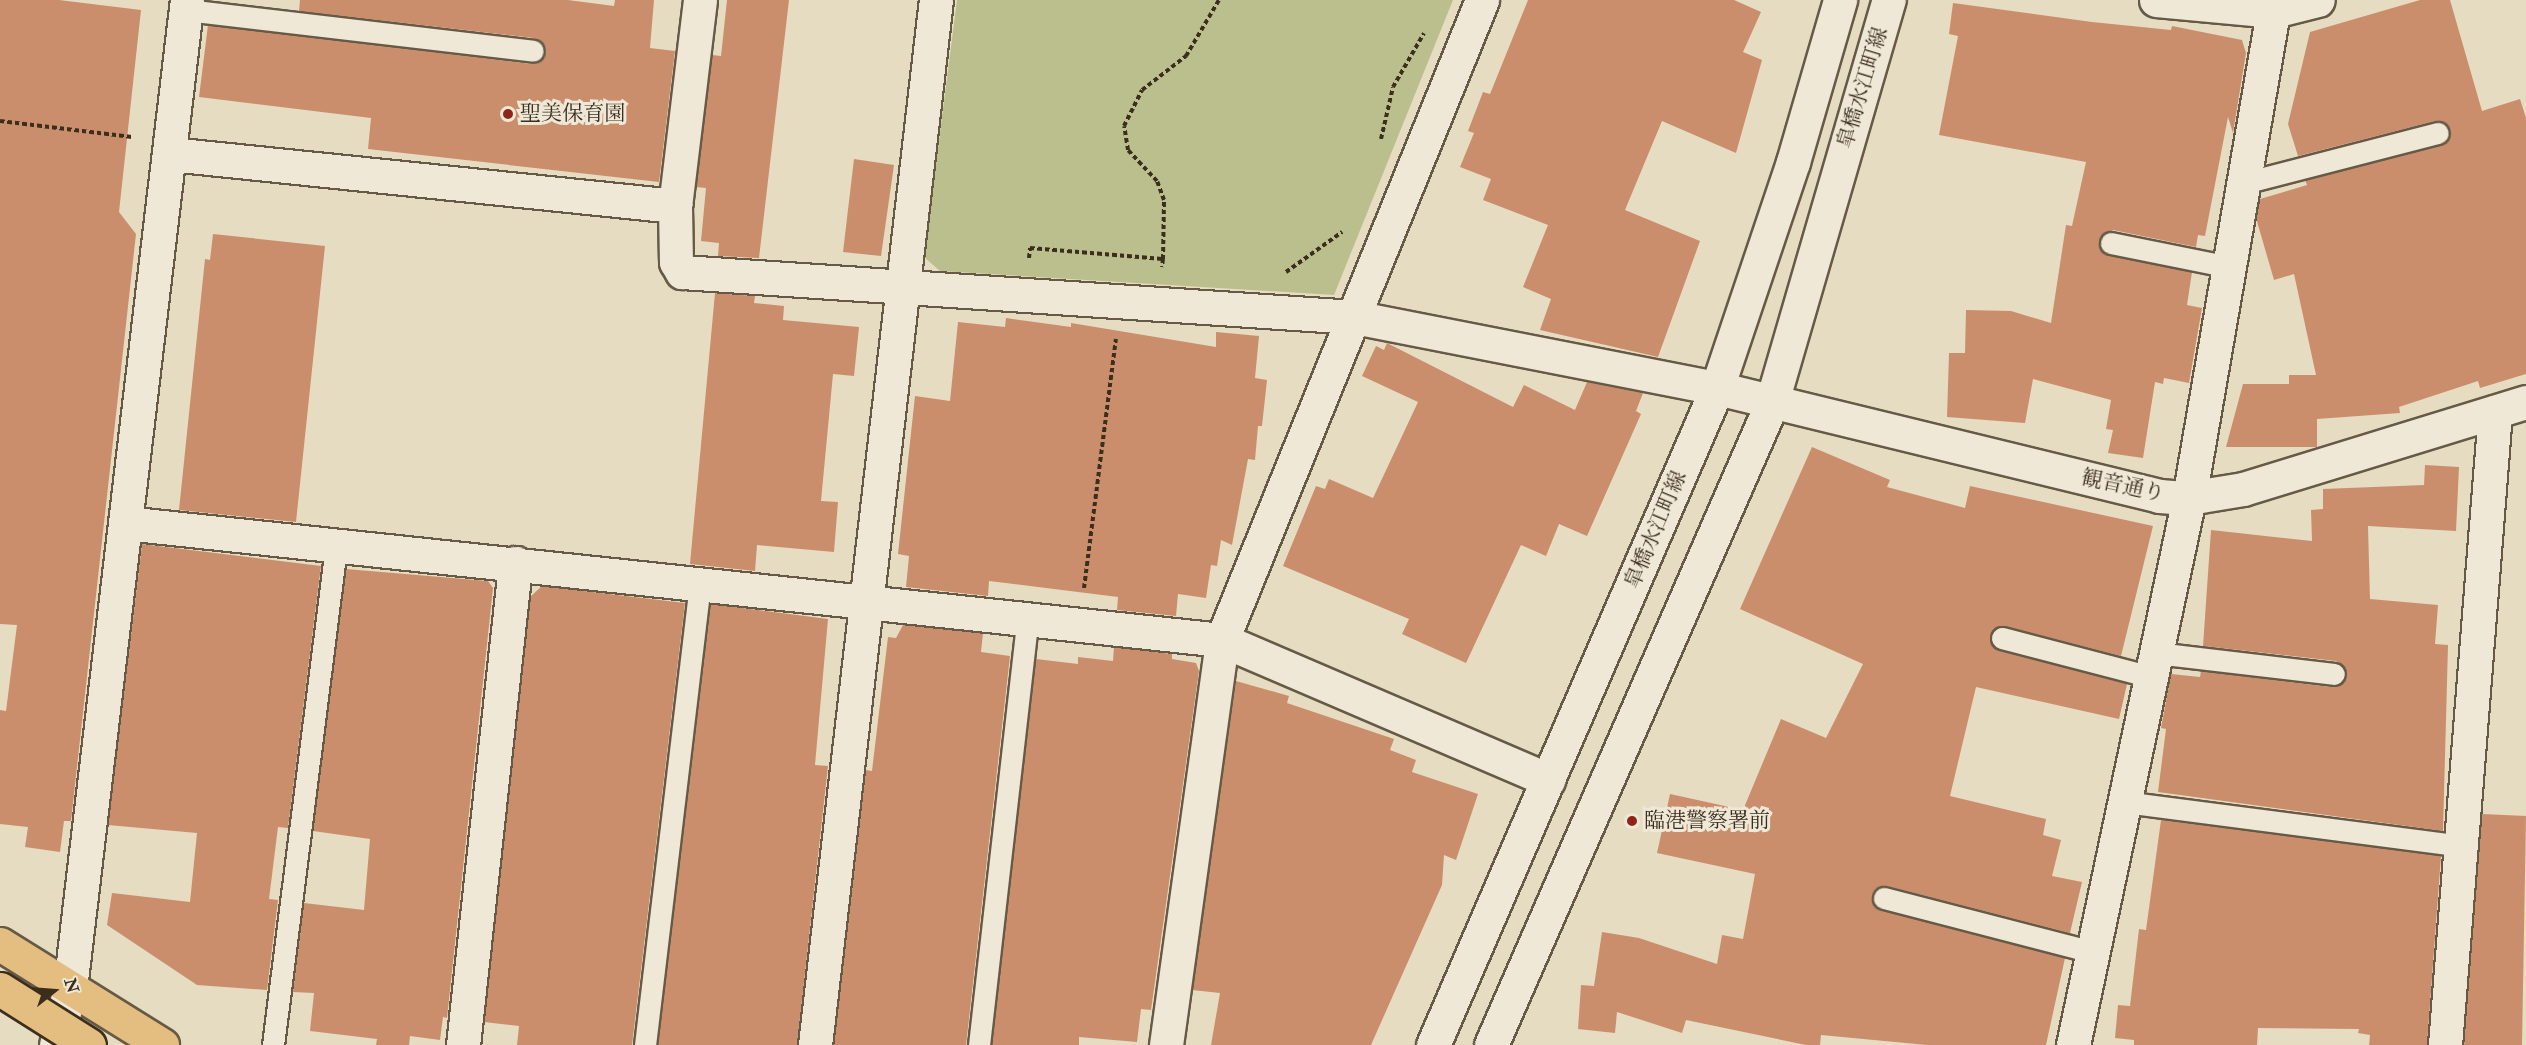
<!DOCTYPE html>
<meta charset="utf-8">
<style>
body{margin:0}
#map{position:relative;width:2526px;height:1045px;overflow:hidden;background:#e6dcc1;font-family:"IM FELL Double Pica","Noto Serif JP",serif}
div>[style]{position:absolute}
.green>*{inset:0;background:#bbbf8e}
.building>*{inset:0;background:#ca8e6d}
.path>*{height:4px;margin-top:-2px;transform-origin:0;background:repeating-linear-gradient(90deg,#3c2e1d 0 4.5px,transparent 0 7.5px)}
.roads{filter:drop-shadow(2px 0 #665a46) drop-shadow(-2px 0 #665a46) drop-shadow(0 2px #665a46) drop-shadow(0 -2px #665a46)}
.service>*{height:21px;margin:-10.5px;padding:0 10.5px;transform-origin:10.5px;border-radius:10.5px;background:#efe8d7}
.minor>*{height:33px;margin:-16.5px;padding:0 16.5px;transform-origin:16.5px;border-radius:16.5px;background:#efe8d7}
.tertiary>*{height:33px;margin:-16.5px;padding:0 16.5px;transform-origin:16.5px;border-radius:16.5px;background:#efe8d7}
.primary>*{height:33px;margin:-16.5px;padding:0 16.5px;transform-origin:16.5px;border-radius:16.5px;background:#e3be80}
.bridges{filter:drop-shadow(2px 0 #3c2e1d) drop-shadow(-2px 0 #3c2e1d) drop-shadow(0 2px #3c2e1d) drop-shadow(0 -2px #3c2e1d)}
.motorway-bridge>*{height:33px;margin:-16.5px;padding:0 16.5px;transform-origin:16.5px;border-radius:16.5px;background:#e3be80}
.dots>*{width:16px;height:16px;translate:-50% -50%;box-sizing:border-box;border:3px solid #efe8d7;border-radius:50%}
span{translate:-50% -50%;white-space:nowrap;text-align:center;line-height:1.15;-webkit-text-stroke:6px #efe8d7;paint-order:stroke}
.street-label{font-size:21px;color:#3c2e1d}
.poi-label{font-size:21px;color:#3c2e1d}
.left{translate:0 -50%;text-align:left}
.north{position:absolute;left:24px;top:961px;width:60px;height:60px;-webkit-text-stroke:4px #efe8d7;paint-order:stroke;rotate:73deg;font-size:16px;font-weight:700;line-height:24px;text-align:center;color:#3c2e1d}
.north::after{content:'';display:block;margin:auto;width:21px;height:27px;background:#3c2e1d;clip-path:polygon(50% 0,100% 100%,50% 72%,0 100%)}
</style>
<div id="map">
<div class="green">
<div style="clip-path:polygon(957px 0,1453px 0,1334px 295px,940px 271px,924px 257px)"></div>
</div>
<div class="building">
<div style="clip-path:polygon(0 0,59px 0,141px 10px,119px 212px,136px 234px,71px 821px,64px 821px,60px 852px,25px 847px,28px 827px,0 824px,0 710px,6px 711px,17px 625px,0 624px)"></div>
<div style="clip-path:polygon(300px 0,568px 0,614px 6px,615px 0,654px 0,650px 48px,675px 51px,659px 182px,368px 149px,371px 118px,199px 97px,208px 25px,532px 64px,546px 53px,544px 45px,534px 38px,299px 11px)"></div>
<div style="clip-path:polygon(727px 0,789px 0,759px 258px,718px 256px,719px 243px,701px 241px,706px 188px,696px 187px,712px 55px,721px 56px)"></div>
<div style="clip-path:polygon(1528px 0,1734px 0,1761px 12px,1743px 52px,1762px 60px,1736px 153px,1662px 121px,1625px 210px,1700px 241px,1658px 357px,1540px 330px,1551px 299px,1523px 287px,1548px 225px,1483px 200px,1491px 179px,1460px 167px,1474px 133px,1468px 131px,1483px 92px,1490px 94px)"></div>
<div style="clip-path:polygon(2420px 0,2450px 0,2482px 111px,2520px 99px,2526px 118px,2526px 374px,2480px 388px,2478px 381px,2399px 407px,2400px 413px,2317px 419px,2317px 447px,2226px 447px,2243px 384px,2289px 384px,2289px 375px,2316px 375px,2294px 274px,2274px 280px,2256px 218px,2260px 199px,2307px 185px,2305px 180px,2441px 145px,2450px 136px,2447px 124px,2435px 121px,2298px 156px,2288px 124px,2310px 32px)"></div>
<div style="clip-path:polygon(1953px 3px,2092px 22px,2171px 30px,2172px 26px,2242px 40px,2246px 53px,2233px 133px,2228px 117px,2205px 236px,2198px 235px,2196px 247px,2113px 230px,2099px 240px,2108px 255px,2192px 272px,2187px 305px,2202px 308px,2189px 383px,2164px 378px,2163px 384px,2155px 382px,2143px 458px,2108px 453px,2113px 430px,2106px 429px,2111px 400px,2033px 379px,2025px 423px,1947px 417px,1949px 353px,1965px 353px,1966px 310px,2011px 311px,2051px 323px,2066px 225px,2072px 226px,2086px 162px,1939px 135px,1958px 36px,1949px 34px)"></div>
<div style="clip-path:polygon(854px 159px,894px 165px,881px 256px,843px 252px)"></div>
<div style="clip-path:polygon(213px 234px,325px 246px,296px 522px,179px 510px,205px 259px,210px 260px)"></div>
<div style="clip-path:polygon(715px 293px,755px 296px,754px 303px,784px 306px,783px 320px,859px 327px,854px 376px,833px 374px,821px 501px,838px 502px,834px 552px,757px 545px,755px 571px,690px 564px)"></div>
<div style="clip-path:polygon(1006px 318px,1071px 327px,1071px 323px,1216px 347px,1216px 332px,1259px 336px,1255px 378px,1267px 380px,1262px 426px,1258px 426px,1255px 460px,1248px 459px,1232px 545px,1221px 540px,1217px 566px,1211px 565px,1206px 598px,1178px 594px,1176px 616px,1117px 610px,1118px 597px,989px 581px,988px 596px,906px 587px,909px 556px,898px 554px,915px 396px,950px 401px,958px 322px,1005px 327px)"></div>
<div style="clip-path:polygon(1387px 343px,1513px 407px,1524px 385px,1575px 410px,1587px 382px,1643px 393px,1636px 411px,1641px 414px,1587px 536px,1559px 524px,1546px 556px,1521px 545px,1466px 663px,1402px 634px,1409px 619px,1283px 566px,1316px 486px,1325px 489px,1329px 479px,1373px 498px,1418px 402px,1362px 376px,1376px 346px,1384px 350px)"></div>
<div style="clip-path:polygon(1812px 447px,1890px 480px,1887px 487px,1965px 508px,1970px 486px,2153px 526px,2121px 656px,2005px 626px,1993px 629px,1990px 635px,1999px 650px,2127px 684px,2119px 719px,1976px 687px,1950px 796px,2046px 819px,2043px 835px,2061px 840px,2052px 876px,2082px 882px,2070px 933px,1887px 886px,1875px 889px,1872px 895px,1881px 910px,2065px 958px,2046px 1045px,1927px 1045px,1821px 1035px,1820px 1045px,1806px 1045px,1686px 1020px,1682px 1033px,1617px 1012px,1615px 1033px,1578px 1029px,1581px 985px,1594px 986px,1602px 932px,1639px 938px,1717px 964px,1722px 935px,1743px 939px,1755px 874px,1657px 853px,1670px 794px,1743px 810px,1781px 719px,1826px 738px,1863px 664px,1740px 609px)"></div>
<div style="clip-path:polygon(2425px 465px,2459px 467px,2456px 531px,2368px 526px,2370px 599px,2438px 605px,2435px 644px,2448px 645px,2443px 831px,2158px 792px,2166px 729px,2161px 728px,2171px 674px,2200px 677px,2201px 671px,2332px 687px,2347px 676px,2345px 668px,2336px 661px,2203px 646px,2211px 530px,2312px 541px,2311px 510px,2323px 509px,2323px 489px,2424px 485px)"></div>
<div style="clip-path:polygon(142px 544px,321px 566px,288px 828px,278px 827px,269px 899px,278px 900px,267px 990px,197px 985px,107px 925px,112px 893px,190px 902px,197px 833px,108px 825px)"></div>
<div style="clip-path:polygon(346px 569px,488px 581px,493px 588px,447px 1018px,443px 1017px,440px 1040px,410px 1036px,409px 1045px,376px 1045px,377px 1039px,310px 1031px,314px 993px,293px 992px,304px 903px,364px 910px,370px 839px,313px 831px)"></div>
<div style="clip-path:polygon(542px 586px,685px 603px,632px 1045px,517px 1045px,519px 1026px,484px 1022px,530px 597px)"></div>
<div style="clip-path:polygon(711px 604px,828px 619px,815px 765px,828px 766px,797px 1045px,658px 1045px)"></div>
<div style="clip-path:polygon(903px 625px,983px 633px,981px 652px,1010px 656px,966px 1045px,834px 1045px,866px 770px,872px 771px,888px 637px,896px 638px)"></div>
<div style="clip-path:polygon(1114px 647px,1172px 654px,1172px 659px,1196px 663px,1199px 671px,1151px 1010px,1141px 1009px,1137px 1042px,1079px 1037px,1079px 1045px,992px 1045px,1036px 659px,1078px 664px,1078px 657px,1113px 661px)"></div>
<div style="clip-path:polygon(1236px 681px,1289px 696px,1287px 703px,1394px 739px,1390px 750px,1416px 760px,1412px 772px,1478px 794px,1456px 860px,1444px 855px,1442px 885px,1371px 1045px,1211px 1045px,1220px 993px,1192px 990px)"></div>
<div style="clip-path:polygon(2482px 814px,2526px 816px,2522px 1045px,2464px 1045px)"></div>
<div style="clip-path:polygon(2161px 820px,2441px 856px,2427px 1045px,2369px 1045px,2370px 1035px,2358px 1033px,2359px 1029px,2258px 1028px,2257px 1045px,2134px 1045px,2134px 1040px,2115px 1038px,2118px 1005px,2130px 1006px,2139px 929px,2146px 930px)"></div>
</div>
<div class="path">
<div style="left:0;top:121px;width:133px;rotate:6.9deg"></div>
<div style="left:1381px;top:139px;width:53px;rotate:-77deg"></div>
<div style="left:1393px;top:87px;width:62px;rotate:-60.1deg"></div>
<div style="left:1029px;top:258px;width:10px;rotate:-84deg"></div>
<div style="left:1030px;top:248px;width:133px;rotate:4.7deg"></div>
<div style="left:1163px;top:259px;width:8px;rotate:97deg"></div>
<div style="left:1163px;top:259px;width:59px;rotate:-89deg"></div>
<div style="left:1164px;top:200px;width:20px;rotate:-110deg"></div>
<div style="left:1157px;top:181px;width:42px;rotate:-133.1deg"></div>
<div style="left:1128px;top:150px;width:24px;rotate:-99deg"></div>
<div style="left:1124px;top:126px;width:40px;rotate:-63.4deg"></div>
<div style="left:1142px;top:90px;width:56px;rotate:-37.7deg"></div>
<div style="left:1186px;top:56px;width:65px;rotate:-59.5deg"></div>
<div style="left:1286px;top:272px;width:69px;rotate:-35.5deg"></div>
<div style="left:1084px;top:588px;width:251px;rotate:-82.7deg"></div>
</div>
<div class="roads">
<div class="service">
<div style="left:186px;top:10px;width:349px;rotate:6.7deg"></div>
<div style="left:2244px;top:183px;width:200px;rotate:-14.5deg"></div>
<div style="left:2111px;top:243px;width:121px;rotate:11.4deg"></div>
<div style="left:2002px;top:638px;width:155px;rotate:14.6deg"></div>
<div style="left:2156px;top:653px;width:179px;rotate:6.7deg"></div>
<div style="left:2124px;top:802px;width:342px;rotate:7.4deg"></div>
<div style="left:1884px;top:898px;width:216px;rotate:14.5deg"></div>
<div style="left:273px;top:1045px;width:502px;rotate:-82.79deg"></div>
<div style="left:645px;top:1045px;width:463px;rotate:-83.2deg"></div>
<div style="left:979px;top:1045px;width:427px;rotate:-83.5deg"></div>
</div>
<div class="minor">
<div style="left:700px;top:0;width:208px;rotate:96.9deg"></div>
<div style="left:675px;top:206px;width:56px;rotate:89deg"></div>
<div style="left:676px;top:262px;width:12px;rotate:59deg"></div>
<div style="left:682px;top:272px;width:674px;rotate:3.83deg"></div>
<div style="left:1354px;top:317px;width:370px;rotate:11.1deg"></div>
<div style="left:1717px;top:388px;width:455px;rotate:13.7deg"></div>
<div style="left:2159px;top:496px;width:30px;rotate:4deg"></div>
<div style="left:2189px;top:498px;width:55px;rotate:-9.5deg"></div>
<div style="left:2243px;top:489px;width:296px;rotate:-17.1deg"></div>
<div style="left:2156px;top:0;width:119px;rotate:5.3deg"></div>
<div style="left:2274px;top:11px;width:45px;rotate:-14deg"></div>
<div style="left:170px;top:154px;width:508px;rotate:5.88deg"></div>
<div style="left:125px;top:523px;width:1103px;rotate:6.09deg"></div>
<div style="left:1222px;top:640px;width:355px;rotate:23.2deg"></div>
<div style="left:70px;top:988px;width:995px;rotate:-83.25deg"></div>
<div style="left:463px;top:1045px;width:485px;rotate:-83.8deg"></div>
<div style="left:815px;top:1045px;width:1052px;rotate:-83.4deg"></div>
<div style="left:1166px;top:1045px;width:409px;rotate:-82.1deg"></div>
<div style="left:1222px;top:640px;width:691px;rotate:-67.89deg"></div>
<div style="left:2073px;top:1045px;width:559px;rotate:-78.03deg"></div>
<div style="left:2189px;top:498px;width:505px;rotate:-80.2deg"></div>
</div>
<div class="tertiary">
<div style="left:56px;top:1045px;width:59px;rotate:-76.2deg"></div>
<div style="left:1433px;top:1045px;width:716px;rotate:-66.62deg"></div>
<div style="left:1717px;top:388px;width:238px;rotate:-71.4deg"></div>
<div style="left:1793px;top:162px;width:169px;rotate:-73.8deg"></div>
<div style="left:1491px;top:1045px;width:699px;rotate:-66.37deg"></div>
<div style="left:1771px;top:405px;width:422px;rotate:-73.8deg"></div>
<div style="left:2445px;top:1045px;width:635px;rotate:-85.48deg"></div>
</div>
<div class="primary">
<div style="left:0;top:944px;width:191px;rotate:31.9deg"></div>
</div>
</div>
<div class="bridges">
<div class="motorway-bridge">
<div style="left:0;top:989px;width:105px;rotate:32.2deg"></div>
</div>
</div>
<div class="dots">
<div style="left:508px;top:114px;background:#8f2418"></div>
<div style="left:1632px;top:821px;background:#8f2418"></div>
</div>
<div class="street-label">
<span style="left:1863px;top:88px;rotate:-73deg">皐橋水江町線</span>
<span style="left:2123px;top:486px;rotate:12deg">観音通り</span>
<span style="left:1656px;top:530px;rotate:-67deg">皐橋水江町線</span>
</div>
<div class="poi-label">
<span class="left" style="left:520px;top:114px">聖美保育園</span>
<span class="left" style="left:1644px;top:821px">臨港警察署前</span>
</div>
<div class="north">N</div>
</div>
